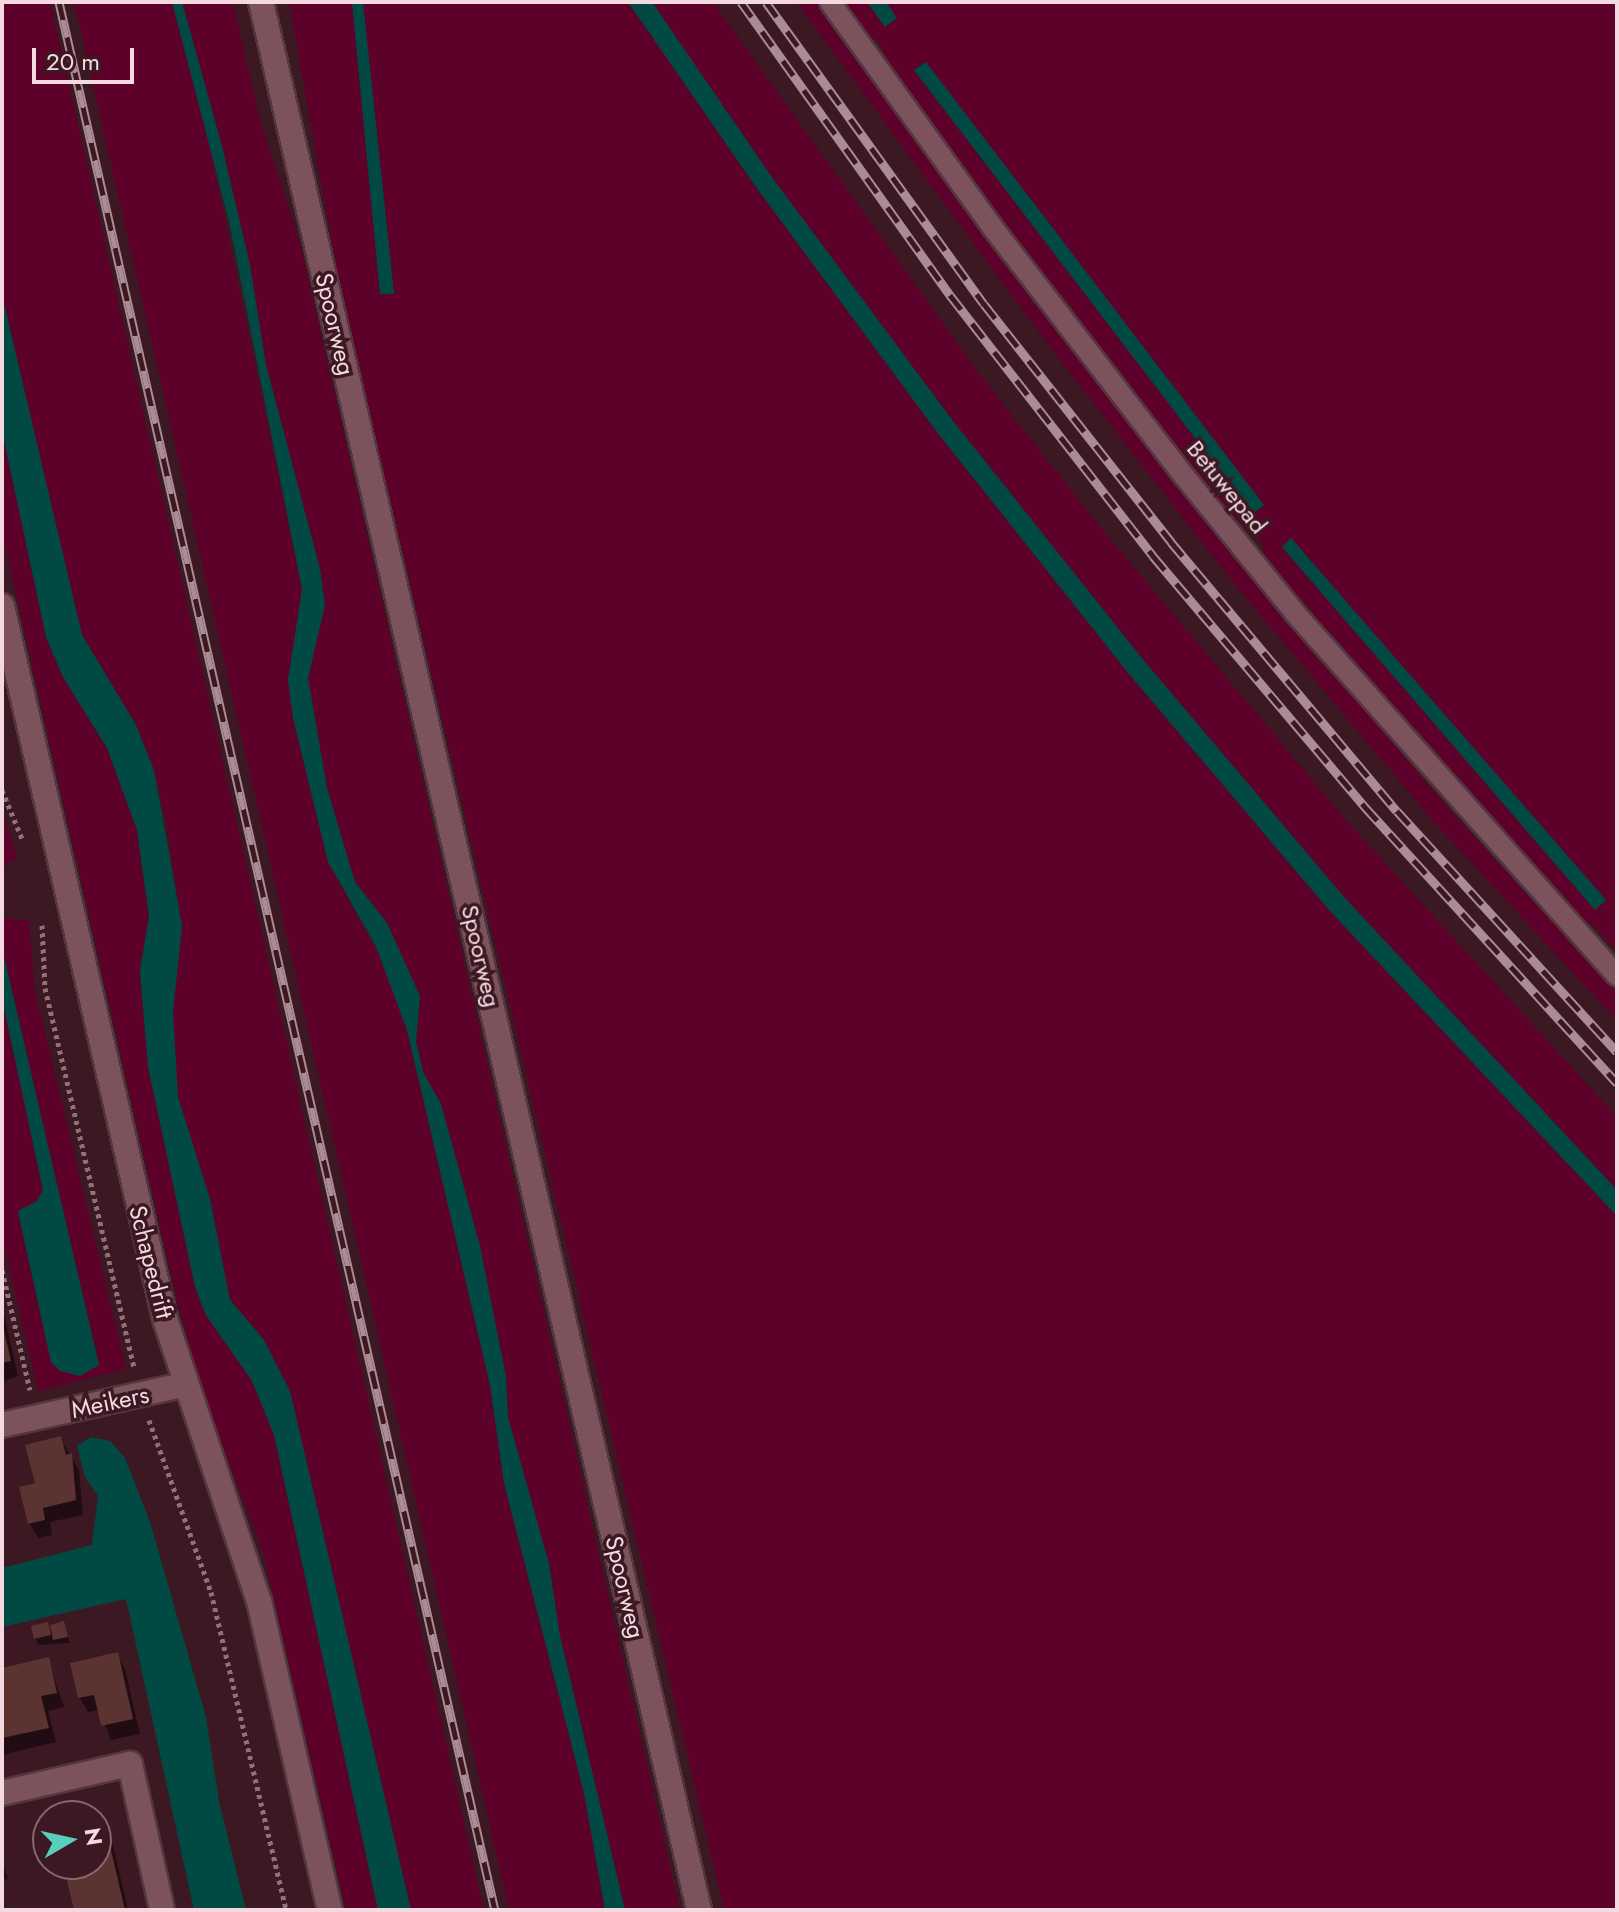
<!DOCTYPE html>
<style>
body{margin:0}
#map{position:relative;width:1619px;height:1912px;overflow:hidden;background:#3c1823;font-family:Jost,sans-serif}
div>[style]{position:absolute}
.green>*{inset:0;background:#5d002a}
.water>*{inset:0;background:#004a43}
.shadow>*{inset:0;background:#0007}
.building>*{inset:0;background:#5b3331}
.path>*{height:5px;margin-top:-2.5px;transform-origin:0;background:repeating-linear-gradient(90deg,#907179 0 4px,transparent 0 8px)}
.roads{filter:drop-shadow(2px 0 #54363f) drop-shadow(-2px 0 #54363f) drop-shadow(0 2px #54363f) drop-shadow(0 -2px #54363f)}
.lane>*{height:20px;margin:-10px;padding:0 10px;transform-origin:10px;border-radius:10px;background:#7c525d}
.street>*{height:24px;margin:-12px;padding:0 12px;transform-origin:12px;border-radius:12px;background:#7c525d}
.rail>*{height:9px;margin-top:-4.5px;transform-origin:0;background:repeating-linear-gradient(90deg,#3c1823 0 18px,#aa8c94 0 36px);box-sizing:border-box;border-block:2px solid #aa8c94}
span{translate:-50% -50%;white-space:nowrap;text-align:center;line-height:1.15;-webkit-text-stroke:7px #3c1823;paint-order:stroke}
.street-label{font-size:24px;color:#f4dae0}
.frame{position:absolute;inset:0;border:4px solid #f4dae0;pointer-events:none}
.north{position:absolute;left:32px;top:1800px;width:80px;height:80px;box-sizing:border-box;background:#3c1823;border:2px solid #86666f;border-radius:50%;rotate:81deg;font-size:22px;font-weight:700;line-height:32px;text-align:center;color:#f4dae0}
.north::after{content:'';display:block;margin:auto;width:28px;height:36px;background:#5acebd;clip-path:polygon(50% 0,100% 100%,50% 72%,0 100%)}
.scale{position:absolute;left:32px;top:48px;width:102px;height:36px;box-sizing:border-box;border:4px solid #f4dae0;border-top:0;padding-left:10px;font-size:24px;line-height:28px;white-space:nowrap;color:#f4dae0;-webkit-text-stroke:6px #3c1823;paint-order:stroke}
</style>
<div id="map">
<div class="green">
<div style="clip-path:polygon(2px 2px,50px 2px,484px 1910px,411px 1910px,290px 1391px,264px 1340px,230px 1300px,210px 1199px,178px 1097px,173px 1012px,182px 926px,166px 822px,154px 770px,136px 725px,82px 635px,2px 295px)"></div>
<div style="clip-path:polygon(74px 2px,172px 2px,197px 86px,302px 589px,293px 649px,305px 758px,321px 832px,352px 907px,384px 964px,407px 1030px,490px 1385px,504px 1483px,584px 1793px,605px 1910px,509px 1910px)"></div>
<div style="clip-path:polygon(182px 2px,233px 2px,260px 120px,301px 246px,680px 1910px,625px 1910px,560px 1636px,549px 1564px,508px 1417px,506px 1377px,472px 1215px,441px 1104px,423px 1072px,416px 1041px,419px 1014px,378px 910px,355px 882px,327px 788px,308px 678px,325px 605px,320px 569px,266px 365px,250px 265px,222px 146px)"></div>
<div style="clip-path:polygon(289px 2px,352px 2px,381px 294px,394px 293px,363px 2px,628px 2px,756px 187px,937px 432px,1129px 674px,1329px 910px,1617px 1216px,1617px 1910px,724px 1910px,339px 283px)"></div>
<div style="clip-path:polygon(652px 2px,713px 2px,978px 372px,1097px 523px,1345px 819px,1617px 1117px,1617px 1190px,1344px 897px,1145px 662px,953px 421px,771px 176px)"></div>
<div style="clip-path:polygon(796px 2px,818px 2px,1063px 340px,1250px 575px,1446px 806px,1617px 993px,1617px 1021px,1432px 820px,1236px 586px,1052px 350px)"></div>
<div style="clip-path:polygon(844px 2px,1617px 2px,1617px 960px,1614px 948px,1592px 924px,1582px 922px,1400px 719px,1262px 553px,1263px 546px,1246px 524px,1236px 520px,1194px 469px,1086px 334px,894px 73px,879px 42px,871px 40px)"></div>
<div style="clip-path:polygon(2px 431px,46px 637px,63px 677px,107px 748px,137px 830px,149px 916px,140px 971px,148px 1067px,195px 1287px,200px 1305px,252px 1381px,274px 1435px,378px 1910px,346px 1910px,263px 1552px,201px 1389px,177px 1300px,2px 533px)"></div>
<div style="clip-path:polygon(2px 815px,18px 857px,2px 867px)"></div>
<div style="clip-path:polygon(2px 918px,29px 921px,35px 991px,126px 1369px,38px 1391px,2px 1237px,2px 999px,43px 1190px,36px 1202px,22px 1207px,20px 1222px,51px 1362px,80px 1376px,99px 1364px,2px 948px)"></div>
</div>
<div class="water">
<div style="clip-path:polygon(172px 2px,182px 2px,222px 146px,250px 265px,266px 365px,320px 569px,325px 605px,308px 678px,327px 788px,355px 882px,387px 923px,420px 996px,416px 1041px,423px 1072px,441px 1104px,480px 1246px,506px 1377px,508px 1417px,549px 1564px,560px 1636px,625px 1910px,605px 1910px,584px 1793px,504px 1483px,490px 1385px,407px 1030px,375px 944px,328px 862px,293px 718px,288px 680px,302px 589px,229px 221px)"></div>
<div style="clip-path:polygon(352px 2px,363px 2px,394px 294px,380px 294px)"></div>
<div style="clip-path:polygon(628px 2px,652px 2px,771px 176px,953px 421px,1145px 662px,1344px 897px,1617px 1190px,1617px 1216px,1329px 910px,1129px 674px,937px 432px,756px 187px)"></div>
<div style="clip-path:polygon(867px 2px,886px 2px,897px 18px,885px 27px)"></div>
<div style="clip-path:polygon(926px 62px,1264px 505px,1253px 514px,914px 70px)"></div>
<div style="clip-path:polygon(2px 295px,82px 635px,136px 725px,154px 770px,182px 926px,173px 1012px,178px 1097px,210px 1199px,230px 1300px,264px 1340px,290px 1391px,411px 1910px,378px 1910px,274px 1435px,252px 1381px,206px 1315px,195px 1287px,148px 1067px,140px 971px,149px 916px,137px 830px,107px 748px,63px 677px,46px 637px,2px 431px)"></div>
<div style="clip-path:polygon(1291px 538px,1606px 900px,1595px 910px,1282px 547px)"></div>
<div style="clip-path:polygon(2px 948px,99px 1365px,80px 1376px,60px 1371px,51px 1362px,20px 1221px,18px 1211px,36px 1202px,43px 1190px,2px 999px)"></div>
<div style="clip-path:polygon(91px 1437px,110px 1441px,125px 1458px,150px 1522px,206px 1717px,219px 1801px,246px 1910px,194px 1910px,126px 1599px,2px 1627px,2px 1568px,92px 1545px,98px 1496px,85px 1477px,77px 1446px)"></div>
</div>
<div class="shadow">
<div style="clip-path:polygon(2px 1305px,18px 1376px,2px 1382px)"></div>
<div style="clip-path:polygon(60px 1438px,79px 1470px,83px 1515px,50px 1522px,52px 1535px,38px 1538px,30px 1524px,37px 1485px)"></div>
<div style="clip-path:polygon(63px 1624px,70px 1643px,39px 1645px,35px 1638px,47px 1625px,52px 1633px,52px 1626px)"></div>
<div style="clip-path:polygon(117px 1654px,125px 1669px,140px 1734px,111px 1740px,99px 1710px,88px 1712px,80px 1698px)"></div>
<div style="clip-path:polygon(48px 1660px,64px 1707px,48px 1711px,56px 1742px,2px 1755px,2px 1673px)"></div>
<div style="clip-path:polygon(103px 1822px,111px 1837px,128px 1910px,76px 1910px,65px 1864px,96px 1864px,96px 1823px)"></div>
<div style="clip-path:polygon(2px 1862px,8px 1879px,2px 1880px)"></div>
</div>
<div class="building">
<div style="clip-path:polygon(3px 1326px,11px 1361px,2px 1363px,2px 1327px)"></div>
<div style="clip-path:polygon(61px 1436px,66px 1455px,72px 1453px,76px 1500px,43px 1508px,45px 1520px,28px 1524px,19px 1487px,35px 1483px,25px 1445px)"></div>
<div style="clip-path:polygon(64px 1621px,68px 1637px,53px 1640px,50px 1625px)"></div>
<div style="clip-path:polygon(48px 1622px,51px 1635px,34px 1639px,31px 1626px)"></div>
<div style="clip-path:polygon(118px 1652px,133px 1719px,101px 1726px,94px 1695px,78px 1698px,70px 1663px)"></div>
<div style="clip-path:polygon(49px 1657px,57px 1693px,41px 1696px,49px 1728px,2px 1738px,2px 1668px)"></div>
<div style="clip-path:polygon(104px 1820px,125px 1910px,74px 1910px,63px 1864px,96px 1864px,96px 1821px)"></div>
</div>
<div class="path">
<div style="left:2px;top:790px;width:55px;rotate:67.6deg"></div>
<div style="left:42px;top:925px;width:63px;rotate:87.3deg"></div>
<div style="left:45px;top:988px;width:390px;rotate:76.8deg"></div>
<div style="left:2px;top:1270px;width:123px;rotate:76.9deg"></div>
<div style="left:149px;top:1420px;width:183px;rotate:70.2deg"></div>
<div style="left:211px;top:1592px;width:327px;rotate:76.7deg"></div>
</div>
<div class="roads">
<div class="lane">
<div style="left:830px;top:2px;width:279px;rotate:54.2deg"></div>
<div style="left:993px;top:228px;width:314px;rotate:52.4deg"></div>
<div style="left:1185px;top:477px;width:175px;rotate:51deg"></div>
<div style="left:1295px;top:613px;width:485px;rotate:48.4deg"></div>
</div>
<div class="street">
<div style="left:261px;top:2px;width:1958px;rotate:77.07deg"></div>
<div style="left:2px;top:606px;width:731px;rotate:77.12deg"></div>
<div style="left:165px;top:1319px;width:297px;rotate:71.6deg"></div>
<div style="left:259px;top:1601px;width:317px;rotate:77.1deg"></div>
<div style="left:2px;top:1425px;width:185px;rotate:-12.5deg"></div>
<div style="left:2px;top:1793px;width:131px;rotate:-12.8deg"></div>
<div style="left:130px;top:1764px;width:149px;rotate:77.6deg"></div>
</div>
</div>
<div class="rail">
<div style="left:59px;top:2px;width:1957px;rotate:77.13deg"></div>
<div style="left:741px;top:2px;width:360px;rotate:54.5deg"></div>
<div style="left:950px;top:295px;width:331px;rotate:52.1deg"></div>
<div style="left:1153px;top:556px;width:329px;rotate:49.8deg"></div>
<div style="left:1365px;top:807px;width:374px;rotate:47.6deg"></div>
<div style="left:766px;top:2px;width:372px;rotate:54.2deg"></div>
<div style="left:984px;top:304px;width:303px;rotate:51.8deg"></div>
<div style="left:1171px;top:542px;width:351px;rotate:50deg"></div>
<div style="left:1397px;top:811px;width:326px;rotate:47.6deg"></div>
</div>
<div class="street-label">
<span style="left:335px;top:324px;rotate:77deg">Spoorweg</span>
<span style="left:1227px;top:487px;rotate:51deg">Betuwepad</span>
<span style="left:481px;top:956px;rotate:77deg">Spoorweg</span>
<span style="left:151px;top:1262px;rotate:76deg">Schapedrift</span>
<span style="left:110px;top:1402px;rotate:-12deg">Meikers</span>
<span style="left:625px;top:1587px;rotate:77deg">Spoorweg</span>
</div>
<div class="frame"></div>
<div class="north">N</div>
<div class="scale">20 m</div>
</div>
